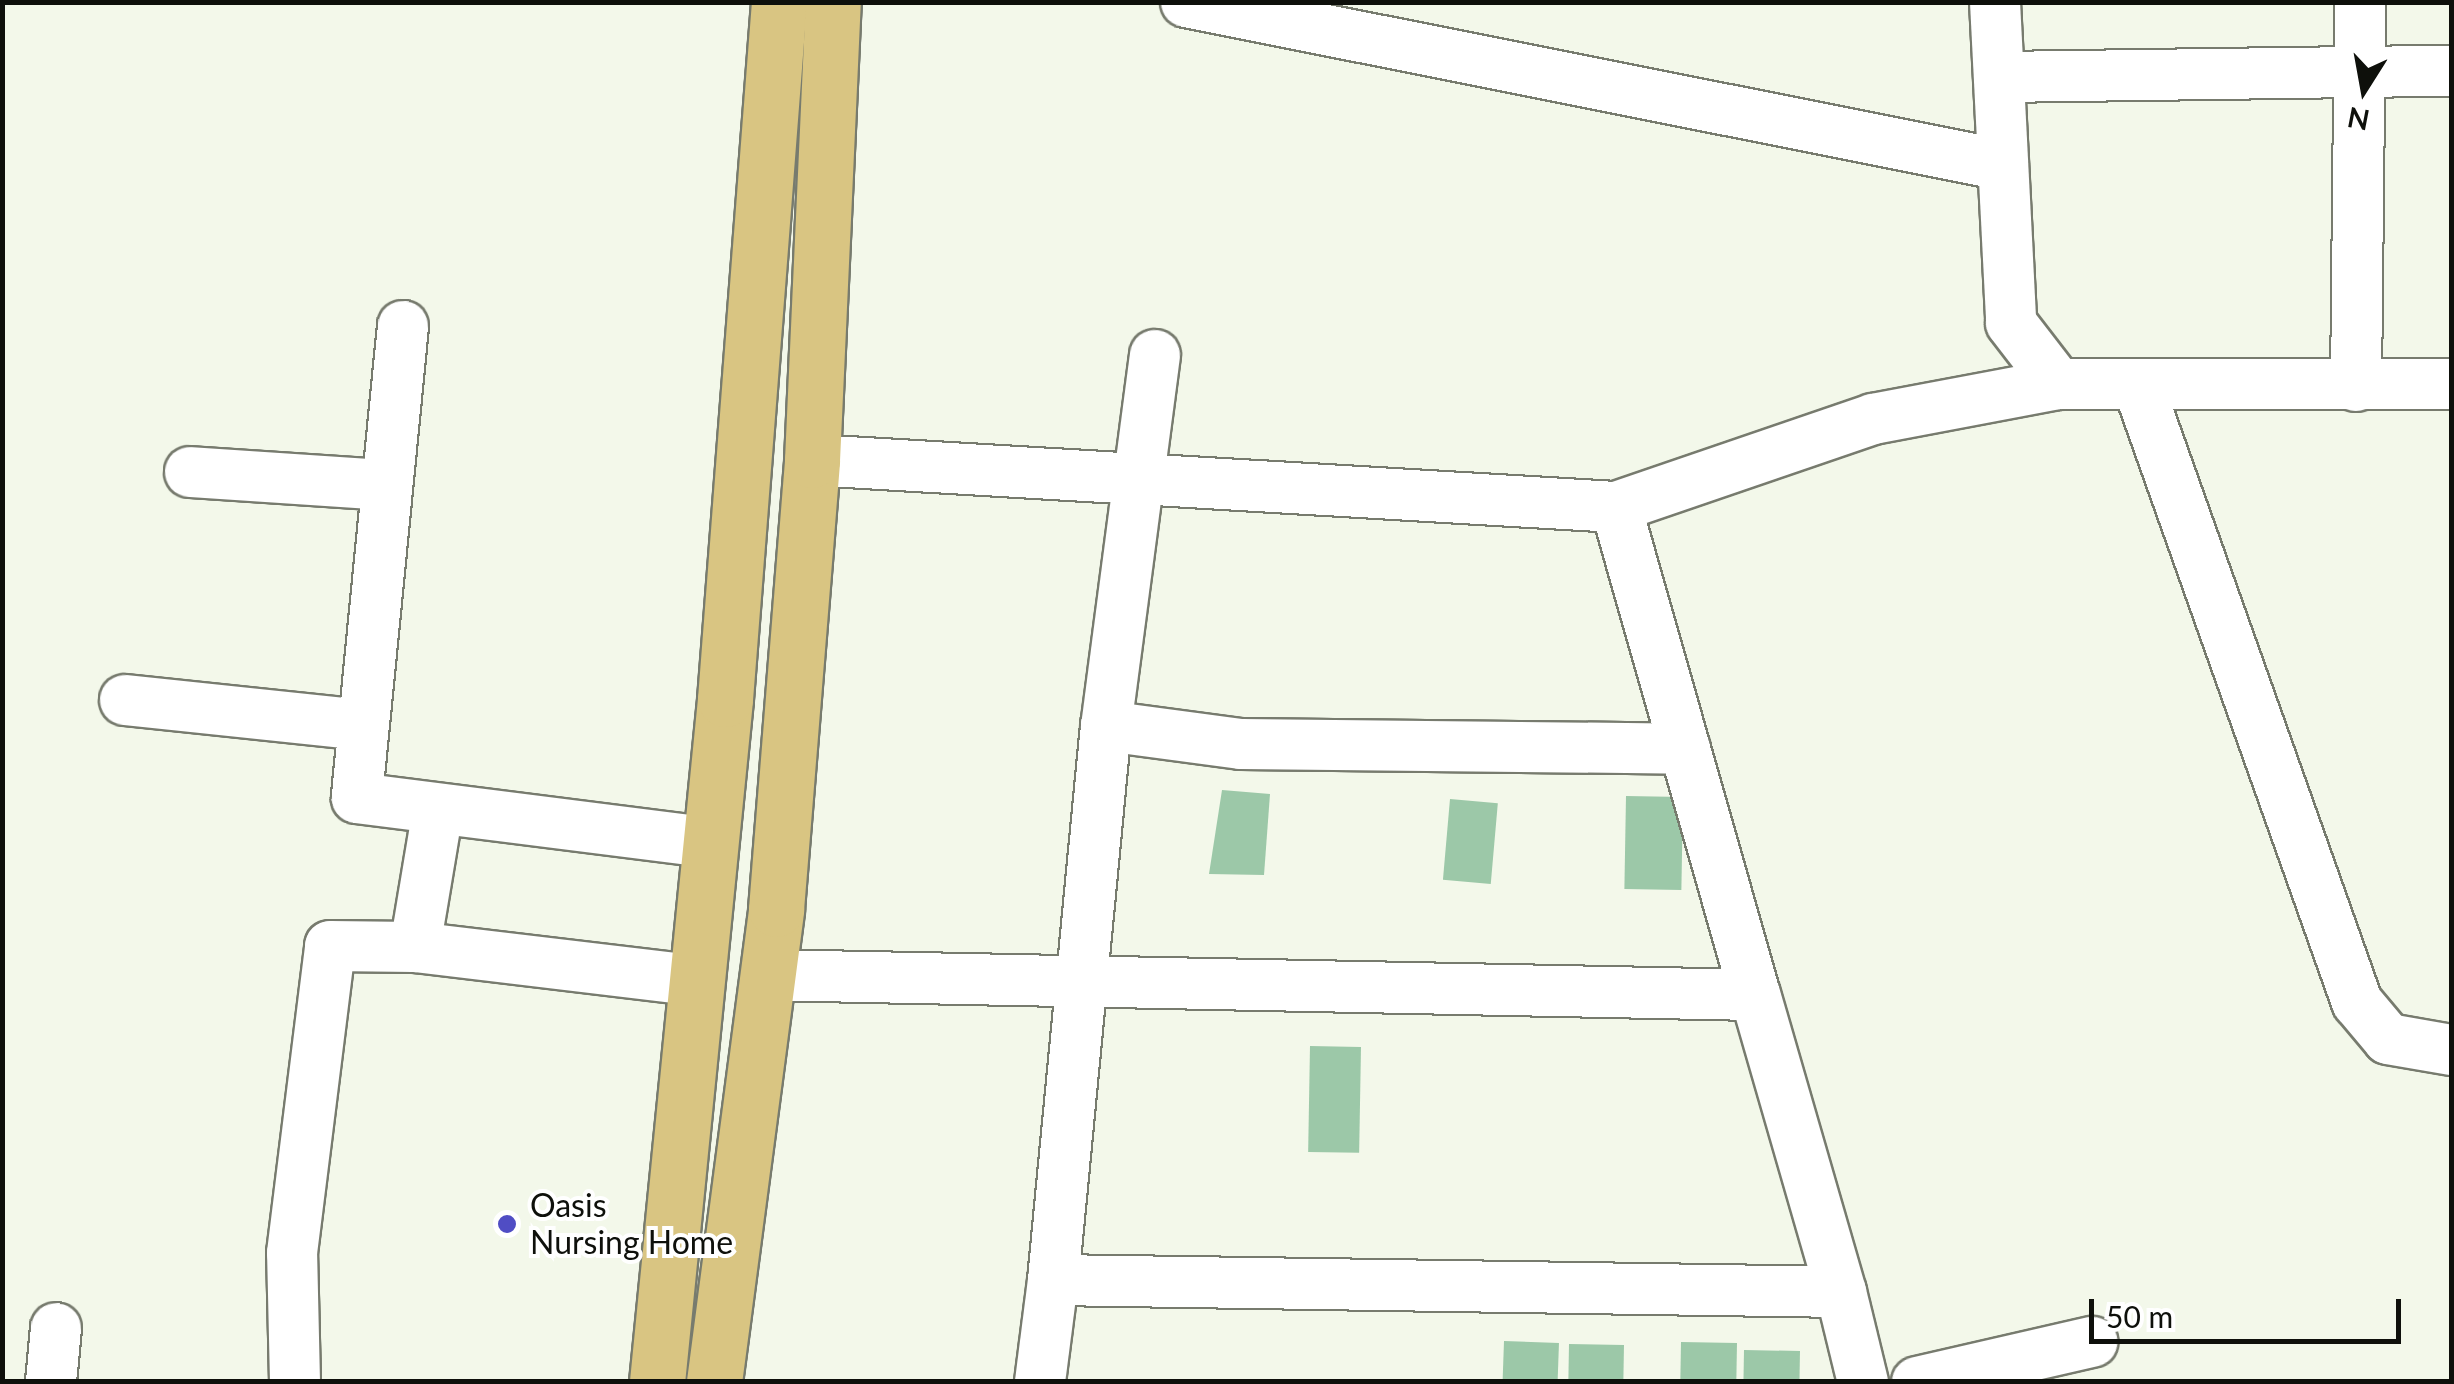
<!DOCTYPE html>
<html>
<head>
<meta charset="utf-8">
<style>
	body { margin:0 }
	#map { position:relative; width:2454px; height:1384px; overflow:hidden; background:#f3f8ea; font-family:Lato,sans-serif }
	div>[style] { position:absolute }
	.building>* { inset:0; background:#9cc8a8; transform-origin:0 0 }
	.roads { filter:drop-shadow(2px 0 #777b6e) drop-shadow(-2px 0 #777b6e) drop-shadow(0 2px #777b6e) drop-shadow(0 -2px #777b6e) }
	.minor>* { height:50px; margin:-25px; padding:0 25px; transform-origin:25px; border-radius:25px; background:#fff }
	.primary>* { height:55px; margin:-27.5px; padding:0 27.5px; transform-origin:27.5px; border-radius:27.5px; background:#d9c582 }
	.dots>* { width:28px; height:28px; translate:-50% -50%; box-sizing:border-box; border:5px solid #fff; border-radius:50% }
	span { translate:-50% -50%; white-space:nowrap; text-align:center; line-height:1.15; -webkit-text-stroke:8px #fff; paint-order:stroke }
	.poi-label { font-size:32px; color:#0e100b }
	.left { translate:0 -50%; text-align:left }
	.frame { position:absolute; inset:0; border:5px solid #0e100b; pointer-events:none }
	.north { position:absolute; left:2314px; top:40px; width:100px; height:100px; -webkit-text-stroke:8px #fff; paint-order:stroke; rotate:191deg; font-size:28px; font-weight:700; line-height:40px; text-align:center; color:#0e100b }
	.north::after { content:''; display:block; margin:auto; width:35px; height:45px; background:#0e100b; clip-path:polygon(50% 0,100% 100%,50% 72%,0 100%) }
	.scale { position:absolute; left:2089px; top:1299px; width:312px; height:45px; box-sizing:border-box; border:5px solid #0e100b; border-top:0; padding-left:12px; font-size:30px; line-height:35px; white-space:nowrap; color:#0e100b; -webkit-text-stroke:8px #fff; paint-order:stroke }
</style>
</head>
<body>
<div id="map">
	<div class="building">
		<i style="clip-path:polygon(1222px 790px,1270px 794px,1264px 875px,1209px 874px)"></i>
		<i style="left:1626px;top:796px;width:57px;height:93px;rotate:1deg"></i>
		<i style="left:1450px;top:799px;width:48px;height:81px;rotate:5deg"></i>
		<i style="left:1310px;top:1046px;width:51px;height:106px;rotate:1deg"></i>
		<i style="left:1504px;top:1341px;width:55px;height:41px;rotate:2deg"></i>
		<i style="left:1681px;top:1342px;width:56px;height:40px;rotate:1deg"></i>
		<i style="left:1569px;top:1344px;width:55px;height:38px;rotate:1deg"></i>
		<i style="left:1744px;top:1350px;width:56px;height:32px;rotate:1deg"></i>
	</div>
	<div class="roads">
		<div class="minor">
			<i style="left:1186px;top:2px;width:833px;rotate:11.28deg"></i>
			<i style="left:1995px;top:2px;width:321px;rotate:87.1deg"></i>
			<i style="left:2011px;top:323px;width:77px;rotate:52.4deg"></i>
			<i style="left:2058px;top:384px;width:394px"></i>
			<i style="left:1999px;top:77px;width:453px;rotate:-0.8deg"></i>
			<i style="left:403px;top:326px;width:474px;rotate:95.6deg"></i>
			<i style="left:357px;top:798px;width:358px;rotate:7.2deg"></i>
			<i style="left:1155px;top:355px;width:374px;rotate:97.5deg"></i>
			<i style="left:1106px;top:726px;width:557px;rotate:95.46deg"></i>
			<i style="left:1053px;top:1280px;width:788px;rotate:0.87deg"></i>
			<i style="left:1841px;top:1292px;width:309px;rotate:-106.1deg"></i>
			<i style="left:2356px;top:386px;width:384px;rotate:-89.4deg"></i>
			<i style="left:2139px;top:388px;width:652px;rotate:70.45deg"></i>
			<i style="left:2357px;top:1002px;width:48px;rotate:50deg"></i>
			<i style="left:2388px;top:1039px;width:65px;rotate:9.8deg"></i>
			<i style="left:190px;top:472px;width:195px;rotate:3.8deg"></i>
			<i style="left:1616px;top:507px;width:272px;rotate:-18.9deg"></i>
			<i style="left:1873px;top:419px;width:188px;rotate:-10.7deg"></i>
			<i style="left:125px;top:700px;width:237px;rotate:6deg"></i>
			<i style="left:1106px;top:726px;width:136px;rotate:7.6deg"></i>
			<i style="left:1241px;top:744px;width:444px;rotate:0.6deg"></i>
			<i style="left:415px;top:947px;width:139px;rotate:-80.5deg"></i>
			<i style="left:767px;top:975px;width:988px;rotate:1.16deg"></i>
			<i style="left:1755px;top:995px;width:507px;rotate:-105.9deg"></i>
			<i style="left:1616px;top:507px;width:805px;rotate:-176.65deg"></i>
			<i style="left:1841px;top:1292px;width:93px;rotate:76.3deg"></i>
			<i style="left:51px;top:1382px;width:54px;rotate:-84.7deg"></i>
			<i style="left:295px;top:1382px;width:129px;rotate:-91.3deg"></i>
			<i style="left:292px;top:1253px;width:309px;rotate:-82.9deg"></i>
			<i style="left:330px;top:946px;width:85px;rotate:0.7deg"></i>
			<i style="left:415px;top:947px;width:286px;rotate:6.8deg"></i>
			<i style="left:1040px;top:1382px;width:103px;rotate:-82.7deg"></i>
			<i style="left:1917px;top:1382px;width:180px;rotate:-12.9deg"></i>
		</div>
		<div class="primary">
			<i style="left:657px;top:1382px;width:686px;rotate:-84.31deg"></i>
			<i style="left:725px;top:699px;width:699px;rotate:-85.57deg"></i>
			<i style="left:714px;top:1382px;width:477px;rotate:-82.5deg"></i>
			<i style="left:776px;top:909px;width:450px;rotate:-85.4deg"></i>
			<i style="left:812px;top:460px;width:458px;rotate:-87.4deg"></i>
		</div>
	</div>
	<div class="dots">
		<i style="left:507px;top:1224px;background:#504dc4"></i>
	</div>
	<div class="poi-label">
		<span class="left" style="left:530px;top:1224px">Oasis<br>Nursing Home</span>
	</div>
	<div class="frame"></div>
	<div class="north">N</div>
	<div class="scale">50 m</div>
</div>
</body>
</html>
